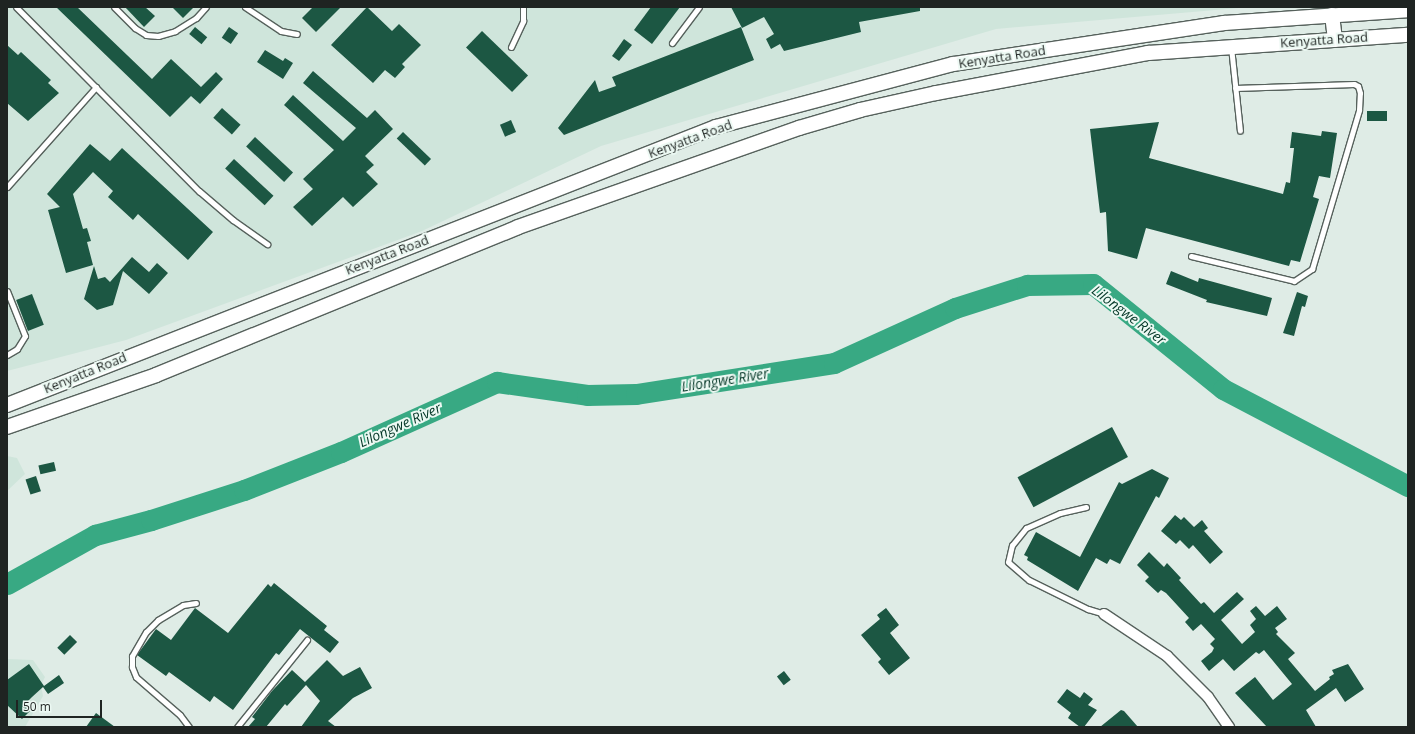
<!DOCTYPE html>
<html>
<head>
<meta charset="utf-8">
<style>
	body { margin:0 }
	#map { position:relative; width:1415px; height:734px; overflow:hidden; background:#dfece6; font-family:"Open Sans",sans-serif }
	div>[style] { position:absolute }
	.built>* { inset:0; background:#cfe5db }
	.river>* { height:21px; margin:-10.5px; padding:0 10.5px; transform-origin:10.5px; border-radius:10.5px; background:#38a983 }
	.building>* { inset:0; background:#1c5743; transform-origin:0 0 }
	.roads { filter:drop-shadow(1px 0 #56615c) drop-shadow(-1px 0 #56615c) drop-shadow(0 1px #56615c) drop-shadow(0 -1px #56615c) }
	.service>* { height:5px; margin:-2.5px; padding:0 2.5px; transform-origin:2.5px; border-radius:2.5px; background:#fff }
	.minor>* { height:10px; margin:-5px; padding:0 5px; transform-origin:5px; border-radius:5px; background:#fff }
	.secondary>* { height:14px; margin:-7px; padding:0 7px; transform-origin:7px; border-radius:7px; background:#fff }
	span { translate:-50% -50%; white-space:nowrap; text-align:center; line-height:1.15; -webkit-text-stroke:4px #ecf9f3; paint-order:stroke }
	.street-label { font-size:13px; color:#1f2422 }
	.water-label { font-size:14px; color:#043727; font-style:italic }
	.frame { position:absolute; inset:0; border:8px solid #1f2422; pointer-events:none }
	.scale { position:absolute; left:16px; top:700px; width:86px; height:18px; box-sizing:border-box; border:2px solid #1f2422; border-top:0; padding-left:5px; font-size:12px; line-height:14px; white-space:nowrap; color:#1f2422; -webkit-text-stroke:3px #ecf9f3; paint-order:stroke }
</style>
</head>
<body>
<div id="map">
	<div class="built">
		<i style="clip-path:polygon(7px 7px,1250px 7px,996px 29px,601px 146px,422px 231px,126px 340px,7px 371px)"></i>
		<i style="clip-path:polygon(7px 456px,17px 458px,25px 474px,7px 491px)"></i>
		<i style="clip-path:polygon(7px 659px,33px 660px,45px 677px,41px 685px,43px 696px,25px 727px,7px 727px)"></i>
	</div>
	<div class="river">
		<i style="left:7px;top:584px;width:101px;rotate:-29.1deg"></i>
		<i style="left:95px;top:535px;width:58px;rotate:-15deg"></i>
		<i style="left:151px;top:520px;width:98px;rotate:-17.9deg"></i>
		<i style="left:244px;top:490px;width:104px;rotate:-21.4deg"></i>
		<i style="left:341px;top:452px;width:171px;rotate:-24.2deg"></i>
		<i style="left:497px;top:382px;width:91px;rotate:8.2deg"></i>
		<i style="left:587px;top:395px;width:49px;rotate:-1.2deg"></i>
		<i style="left:636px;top:394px;width:200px;rotate:-8.9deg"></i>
		<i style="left:834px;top:363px;width:133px;rotate:-24.4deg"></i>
		<i style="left:955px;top:308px;width:76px;rotate:-17.7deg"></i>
		<i style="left:1027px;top:285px;width:66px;rotate:-0.9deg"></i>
		<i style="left:1093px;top:284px;width:167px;rotate:38.9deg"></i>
		<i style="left:1223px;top:389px;width:209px;rotate:27.7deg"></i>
	</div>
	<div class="building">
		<i style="clip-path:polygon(56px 7px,77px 7px,152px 79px,171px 59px,201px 87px,216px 72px,223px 79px,200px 104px,191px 96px,170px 117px)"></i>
		<i style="clip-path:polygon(125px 7px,145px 7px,155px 16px,144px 27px)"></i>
		<i style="clip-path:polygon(172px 7px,194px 7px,183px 18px)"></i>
		<i style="clip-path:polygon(313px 7px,341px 7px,316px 32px,302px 18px)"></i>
		<i style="clip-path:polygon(367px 7px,392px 31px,399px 24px,421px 45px,402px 64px,405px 67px,395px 78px,385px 70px,373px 83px,331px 45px)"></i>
		<i style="clip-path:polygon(651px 7px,680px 7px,652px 44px,634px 30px)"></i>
		<i style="clip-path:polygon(731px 7px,920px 7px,920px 11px,859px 22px,861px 32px,784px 51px,780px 44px,771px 49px,766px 39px,774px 34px,764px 17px,742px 28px)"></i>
		<i style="left:195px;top:27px;width:16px;height:9px;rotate:40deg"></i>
		<i style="left:229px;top:27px;width:11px;height:13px;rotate:34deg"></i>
		<i style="clip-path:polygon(741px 27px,754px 60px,564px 135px,558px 128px,595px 80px,599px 92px,616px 86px,612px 77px)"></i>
		<i style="left:482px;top:31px;width:64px;height:23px;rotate:44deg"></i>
		<i style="clip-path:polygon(624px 39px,632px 45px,619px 61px,612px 56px)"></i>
		<i style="clip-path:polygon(7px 45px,18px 55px,21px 52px,51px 80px,48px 83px,59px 93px,28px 121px,7px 103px)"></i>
		<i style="clip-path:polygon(265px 50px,283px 61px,285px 58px,293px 63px,283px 79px,257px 62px)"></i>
		<i style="clip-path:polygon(313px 71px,367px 118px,375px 110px,393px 129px,365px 156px,374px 165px,366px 172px,378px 184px,353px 207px,343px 197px,312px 226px,293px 207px,313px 189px,303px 179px,334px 150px,284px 105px,293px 95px,343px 141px,356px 128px,303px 83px)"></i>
		<i style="left:222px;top:108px;width:25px;height:13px;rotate:42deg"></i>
		<i style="left:1367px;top:111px;width:20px;height:10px"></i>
		<i style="left:511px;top:120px;width:13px;height:12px;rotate:67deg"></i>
		<i style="clip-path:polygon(1159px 122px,1149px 158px,1283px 194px,1286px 182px,1290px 183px,1294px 148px,1290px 148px,1292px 132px,1321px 136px,1322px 131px,1337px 133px,1330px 178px,1319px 176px,1313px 197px,1319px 199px,1300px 262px,1291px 260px,1289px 266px,1146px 228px,1137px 259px,1108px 251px,1106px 212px,1100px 213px,1090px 129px)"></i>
		<i style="left:403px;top:132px;width:39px;height:9px;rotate:44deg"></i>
		<i style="left:255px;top:137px;width:52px;height:13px;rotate:43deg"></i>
		<i style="clip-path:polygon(90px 144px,110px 161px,122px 148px,213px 232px,188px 260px,138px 214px,133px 220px,108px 197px,113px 191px,93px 172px,73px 194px,83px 229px,87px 228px,91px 241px,87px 242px,93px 265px,66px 273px,48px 210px,60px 207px,47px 194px)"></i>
		<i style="left:234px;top:159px;width:54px;height:13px;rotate:43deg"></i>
		<i style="clip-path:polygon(132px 257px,149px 272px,157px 263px,168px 273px,149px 294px,123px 271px,113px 305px,97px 310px,84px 299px,94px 266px,98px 279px,105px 277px,110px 282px)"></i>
		<i style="clip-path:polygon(1171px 271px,1198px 282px,1199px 278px,1272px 298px,1267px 316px,1206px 302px,1207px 300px,1166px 284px)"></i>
		<i style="clip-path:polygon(1297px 292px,1308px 296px,1305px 307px,1302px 306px,1294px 336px,1283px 333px)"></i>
		<i style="left:32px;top:294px;width:33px;height:17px;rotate:69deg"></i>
		<i style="left:1112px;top:427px;width:34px;height:107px;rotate:62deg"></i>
		<i style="left:54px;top:462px;width:9px;height:16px;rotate:77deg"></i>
		<i style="clip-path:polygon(1152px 469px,1169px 478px,1159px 498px,1156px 496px,1120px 564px,1110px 559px,1107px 564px,1096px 558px,1078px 591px,1027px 560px,1028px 557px,1024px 555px,1036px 532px,1080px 557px,1119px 482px,1122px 484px)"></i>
		<i style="left:36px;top:476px;width:16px;height:11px;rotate:72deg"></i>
		<i style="clip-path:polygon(1175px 515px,1181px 520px,1184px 517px,1194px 527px,1202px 520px,1208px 528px,1204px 531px,1223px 552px,1210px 564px,1193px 545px,1189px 549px,1180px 540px,1176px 544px,1161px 531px)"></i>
		<i style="clip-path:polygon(1149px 552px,1164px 567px,1167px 563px,1181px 578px,1179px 580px,1201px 604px,1204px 602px,1214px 613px,1237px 592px,1244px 599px,1221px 620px,1242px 644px,1255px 632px,1250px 625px,1256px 619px,1250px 611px,1256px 606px,1265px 616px,1277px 606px,1287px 619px,1275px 628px,1278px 632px,1276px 634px,1295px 653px,1288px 659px,1315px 691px,1330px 679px,1329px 677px,1334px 674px,1332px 670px,1348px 664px,1364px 689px,1345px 702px,1336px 688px,1306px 710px,1316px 727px,1267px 727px,1235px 693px,1255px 677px,1273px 700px,1292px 684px,1264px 650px,1259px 654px,1256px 652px,1234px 671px,1223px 659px,1209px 671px,1201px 661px,1212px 652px,1214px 648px,1210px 644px,1215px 639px,1201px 624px,1193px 631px,1185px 622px,1189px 618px,1166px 593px,1161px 590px,1158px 593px,1145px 581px,1149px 577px,1137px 565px)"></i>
		<i style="clip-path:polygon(274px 583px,327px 626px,324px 630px,339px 642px,330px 653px,300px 629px,279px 655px,276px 653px,233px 710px,214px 696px,210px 702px,169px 672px,166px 676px,137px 655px,156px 629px,171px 640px,195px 608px,228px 633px,268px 584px,271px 587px)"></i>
		<i style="clip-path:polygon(886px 608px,899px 625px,890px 633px,910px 658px,889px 675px,878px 662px,881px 659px,861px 635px,880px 619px,877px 615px)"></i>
		<i style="left:70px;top:635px;width:10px;height:18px;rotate:45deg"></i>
		<i style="clip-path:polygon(327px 660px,343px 676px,360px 667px,372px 688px,353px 698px,328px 721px,336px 727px,301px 727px,320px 701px,306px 685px,287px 706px,285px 704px,266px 727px,248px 727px,255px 719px,252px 717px,272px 691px,292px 670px,305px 682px)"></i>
		<i style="clip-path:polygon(29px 664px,44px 686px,59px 675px,64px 683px,48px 694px,43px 687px,32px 697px,24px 705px,30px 711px,22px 719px,7px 705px,7px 680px)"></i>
		<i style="left:784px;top:671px;width:11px;height:9px;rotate:52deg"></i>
		<i style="clip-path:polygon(1067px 689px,1080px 698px,1084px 692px,1093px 699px,1088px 705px,1097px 710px,1084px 727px,1080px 727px,1068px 718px,1071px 713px,1057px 702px)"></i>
		<i style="clip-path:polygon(1121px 710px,1124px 711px,1138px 727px,1100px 727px)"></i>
		<i style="clip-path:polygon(96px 713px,115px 727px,86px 727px)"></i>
	</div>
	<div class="roads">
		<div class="service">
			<i style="left:16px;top:7px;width:260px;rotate:45.2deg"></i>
			<i style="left:199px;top:191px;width:45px;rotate:40.5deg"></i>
			<i style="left:233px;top:220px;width:42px;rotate:35.2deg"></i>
			<i style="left:114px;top:7px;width:30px;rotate:45deg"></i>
			<i style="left:135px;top:28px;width:13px;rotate:32deg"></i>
			<i style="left:146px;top:35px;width:12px;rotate:5deg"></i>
			<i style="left:158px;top:36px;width:18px;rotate:-16deg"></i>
			<i style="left:175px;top:31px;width:25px;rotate:-32deg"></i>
			<i style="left:196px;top:18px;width:15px;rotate:-48deg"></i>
			<i style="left:245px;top:7px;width:43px;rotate:33.7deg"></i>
			<i style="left:281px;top:31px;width:16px;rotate:11deg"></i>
			<i style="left:672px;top:43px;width:45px;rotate:-53.1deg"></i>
			<i style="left:511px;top:47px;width:29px;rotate:-65deg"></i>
			<i style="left:523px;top:21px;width:14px;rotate:-90deg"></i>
			<i style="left:1231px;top:47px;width:84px;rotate:83.9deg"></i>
			<i style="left:7px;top:187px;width:134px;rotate:-48.3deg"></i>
			<i style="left:1191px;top:256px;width:106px;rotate:13.6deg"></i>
			<i style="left:1294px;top:281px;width:22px;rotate:-34deg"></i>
			<i style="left:1312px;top:269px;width:166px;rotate:-73.5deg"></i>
			<i style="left:1359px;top:110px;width:17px;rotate:-87deg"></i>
			<i style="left:1360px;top:93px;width:7px;rotate:-106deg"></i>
			<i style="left:1358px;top:86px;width:4px;rotate:-153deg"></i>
			<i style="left:1354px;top:84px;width:119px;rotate:178.1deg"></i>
			<i style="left:7px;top:291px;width:48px;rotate:68.2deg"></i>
			<i style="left:25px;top:336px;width:15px;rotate:122deg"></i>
			<i style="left:17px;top:349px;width:12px;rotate:149deg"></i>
			<i style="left:1086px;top:507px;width:27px;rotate:167deg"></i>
			<i style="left:1060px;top:513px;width:37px;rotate:156deg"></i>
			<i style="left:1026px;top:528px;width:22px;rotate:129deg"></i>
			<i style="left:1012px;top:545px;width:17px;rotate:103deg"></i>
			<i style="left:1008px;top:562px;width:28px;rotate:41deg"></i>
			<i style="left:1029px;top:580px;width:66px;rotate:26.2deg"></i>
			<i style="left:1088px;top:609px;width:17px;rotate:17deg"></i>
			<i style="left:189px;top:727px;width:15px;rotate:-127deg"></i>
			<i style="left:180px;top:715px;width:58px;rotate:-139.2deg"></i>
			<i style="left:136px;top:677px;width:11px;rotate:-112deg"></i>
			<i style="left:132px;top:667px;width:11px;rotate:-90deg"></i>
			<i style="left:132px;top:656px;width:28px;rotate:-60deg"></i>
			<i style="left:146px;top:632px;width:17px;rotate:-45deg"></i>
			<i style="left:158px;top:620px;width:29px;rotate:-31deg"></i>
			<i style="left:183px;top:605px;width:13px;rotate:-9deg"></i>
			<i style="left:237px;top:727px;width:112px;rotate:-51.2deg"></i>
		</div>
		<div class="minor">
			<i style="left:1104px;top:614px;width:76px;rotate:33.7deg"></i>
			<i style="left:1167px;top:656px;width:58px;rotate:45deg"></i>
			<i style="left:1208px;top:697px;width:37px;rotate:55deg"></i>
		</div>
		<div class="secondary">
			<i style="left:1332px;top:15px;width:25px;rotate:83deg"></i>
			<i style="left:7px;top:405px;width:762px;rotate:-21.41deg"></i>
			<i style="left:716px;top:127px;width:245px;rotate:-14.9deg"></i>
			<i style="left:953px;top:64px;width:274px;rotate:-8.6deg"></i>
			<i style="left:1224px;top:23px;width:184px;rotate:-4deg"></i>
			<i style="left:7px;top:427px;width:158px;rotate:-19.2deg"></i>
			<i style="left:156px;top:375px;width:391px;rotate:-22.2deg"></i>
			<i style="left:518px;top:227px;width:298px;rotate:-19.4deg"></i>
			<i style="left:799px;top:128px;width:64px;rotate:-16.4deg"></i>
			<i style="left:860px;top:110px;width:78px;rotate:-12.6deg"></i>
			<i style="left:936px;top:93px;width:216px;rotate:-10.7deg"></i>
			<i style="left:1148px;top:53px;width:261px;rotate:-4deg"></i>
		</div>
	</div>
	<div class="street-label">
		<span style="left:1324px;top:40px;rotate:-4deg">Kenyatta Road</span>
		<span style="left:1002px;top:57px;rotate:-9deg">Kenyatta Road</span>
		<span style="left:690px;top:139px;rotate:-20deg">Kenyatta Road</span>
		<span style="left:387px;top:255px;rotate:-21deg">Kenyatta Road</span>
		<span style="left:85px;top:373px;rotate:-22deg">Kenyatta Road</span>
	</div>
	<div class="water-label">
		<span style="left:1129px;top:315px;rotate:37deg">Lilongwe River</span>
		<span style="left:725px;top:380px;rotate:-9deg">Lilongwe River</span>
		<span style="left:400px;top:425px;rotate:-24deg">Lilongwe River</span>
	</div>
	<div class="frame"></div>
	<div class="scale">50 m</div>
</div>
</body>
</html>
